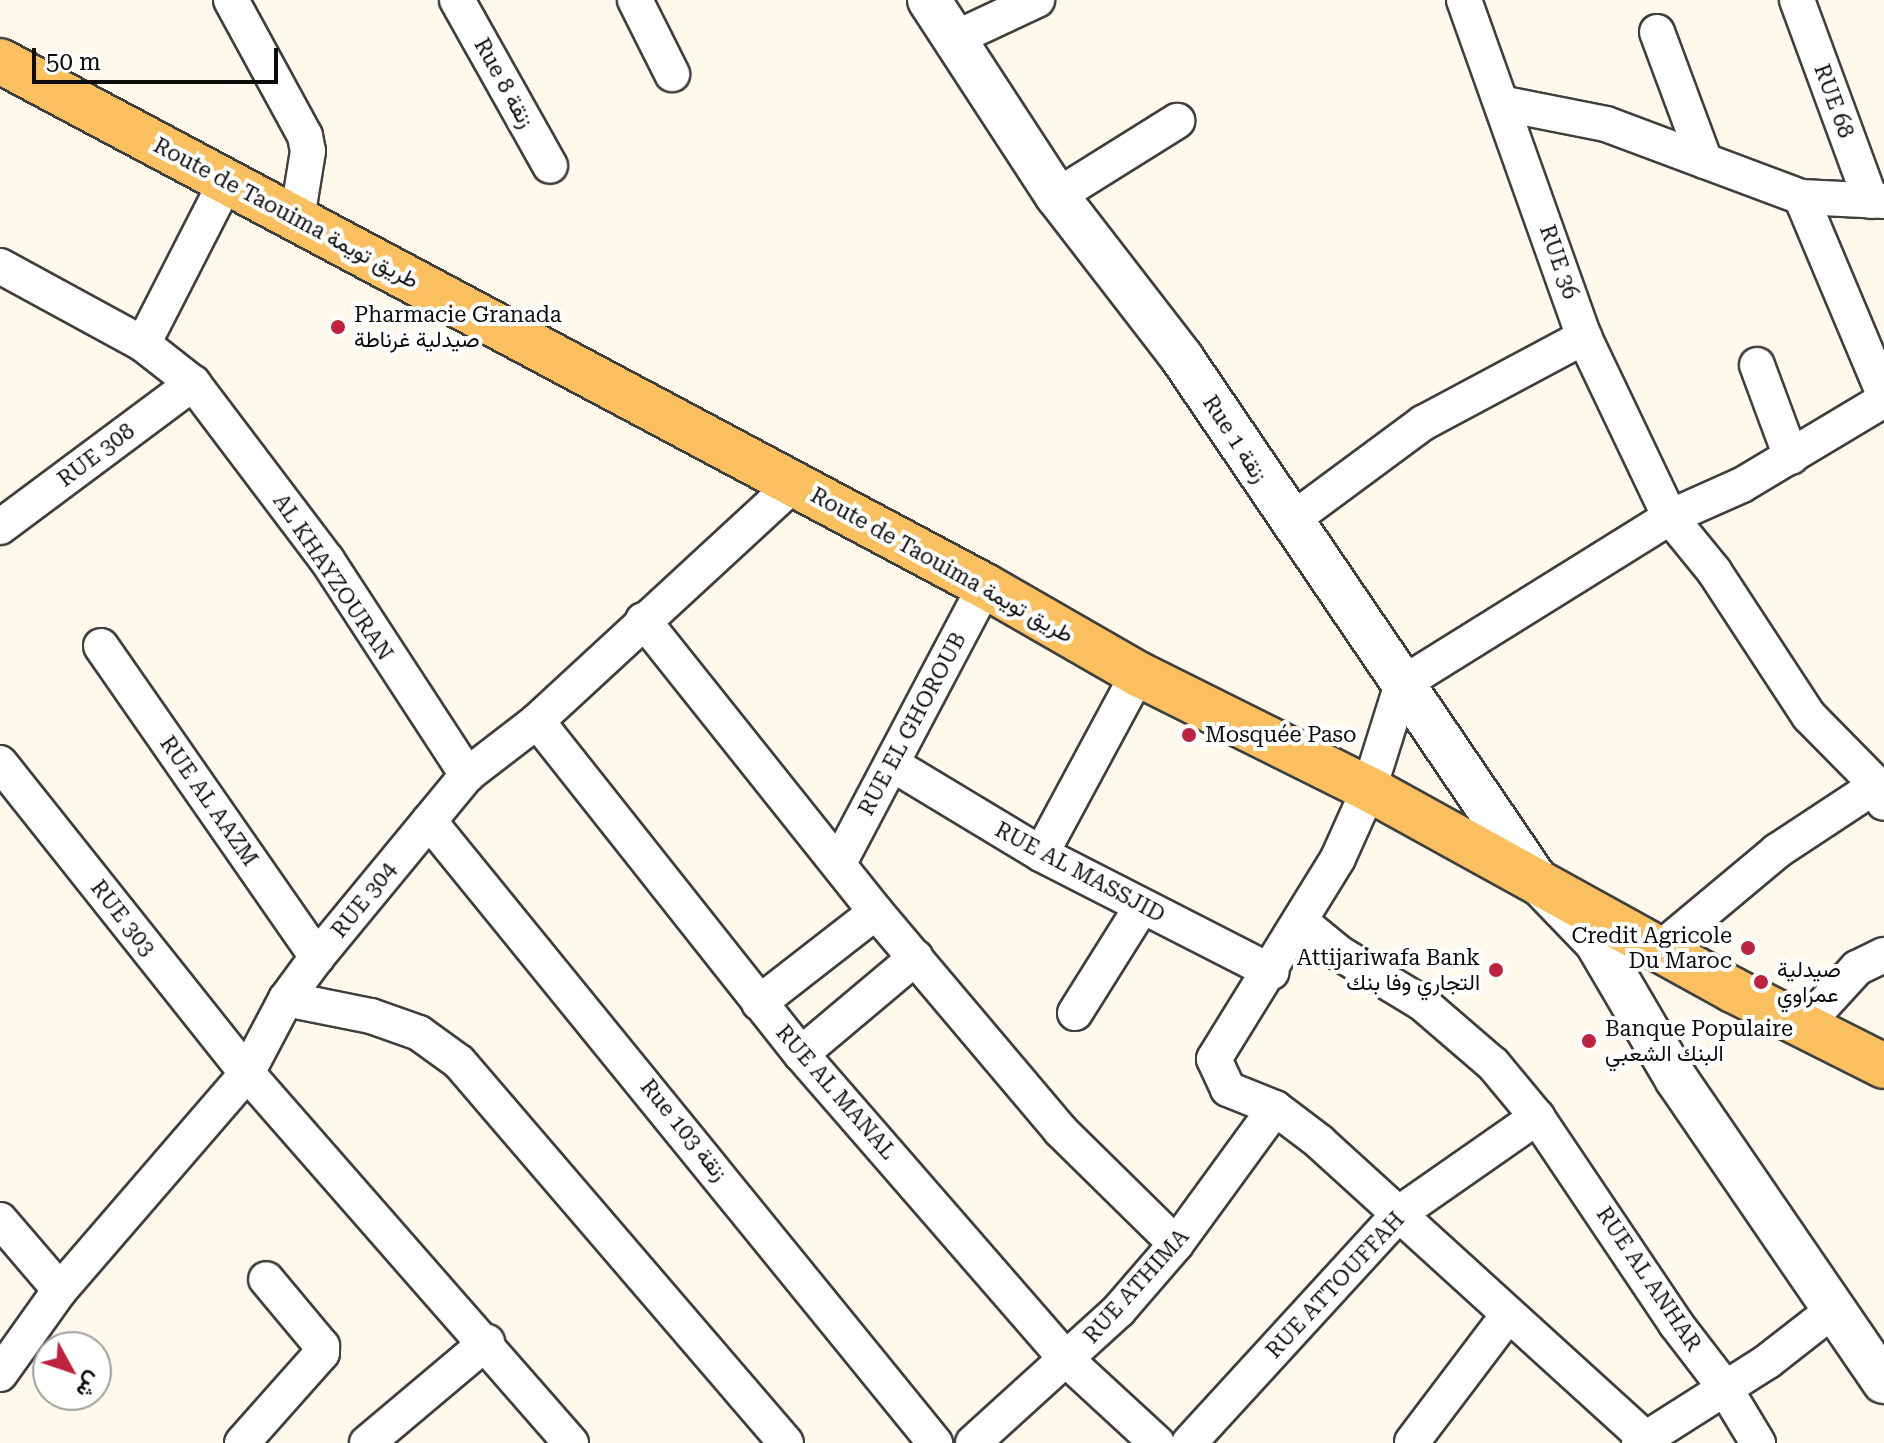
<!DOCTYPE html>
<html>
<head>
<meta charset="utf-8">
<style>
	body { margin:0 }
	#map { position:relative; width:1884px; height:1443px; overflow:hidden; background:#fff9ec; font-family:"Roboto Serif",Vazirmatn,serif }
	div>[style] { position:absolute }
	.roads { filter:drop-shadow(2px 0 #3f3f3f) drop-shadow(-2px 0 #3f3f3f) drop-shadow(0 2px #3f3f3f) drop-shadow(0 -2px #3f3f3f) }
	.minor>* { height:34px; margin:-17px; padding:0 17px; transform-origin:17px; border-radius:17px; background:#fff }
	.tertiary>* { height:42px; margin:-21px; padding:0 21px; transform-origin:21px; border-radius:21px; background:#fff }
	.primary>* { height:44px; margin:-22px; padding:0 22px; transform-origin:22px; border-radius:22px; background:#fac060 }
	.dots>* { width:22px; height:22px; translate:-50% -50%; box-sizing:border-box; border:4px solid #fff; border-radius:50% }
	span { translate:-50% -50%; white-space:nowrap; text-align:center; line-height:1.15; -webkit-text-stroke:8px #fff; paint-order:stroke }
	.street-label { font-size:22px; color:#0c0c0c }
	.poi-label { font-size:22px; color:#0c0c0c }
	.left { translate:0 -50%; text-align:left }
	.right { translate:-100% -50%; text-align:right }
	.north { position:absolute; left:32px; top:1331px; width:80px; height:80px; box-sizing:border-box; background:#fff; border:2px solid #9e9e9e; border-radius:50%; rotate:130deg; font-size:22px; font-weight:700; line-height:32px; text-align:center; color:#0c0c0c }
	.north::after { content:''; display:block; margin:auto; width:28px; height:36px; background:#bd233f; clip-path:polygon(50% 0,100% 100%,50% 72%,0 100%) }
	.scale { position:absolute; left:32px; top:48px; width:246px; height:36px; box-sizing:border-box; border:4px solid #0c0c0c; border-top:0; padding-left:10px; font-size:24px; line-height:28px; white-space:nowrap; color:#0c0c0c; -webkit-text-stroke:6px #fff; paint-order:stroke }
</style>
</head>
<body>
<div id="map">
	<div class="roads">
		<div class="minor">
			<i style="left:231px;top:0;width:155px;rotate:61.4deg"></i>
			<i style="left:305px;top:136px;width:15px;rotate:79deg"></i>
			<i style="left:308px;top:151px;width:69px;rotate:99.2deg"></i>
			<i style="left:457px;top:0;width:190px;rotate:60.7deg"></i>
			<i style="left:635px;top:0;width:83px;rotate:63.4deg"></i>
			<i style="left:1464px;top:0;width:358px;rotate:70.4deg"></i>
			<i style="left:1584px;top:337px;width:199px;rotate:64.5deg"></i>
			<i style="left:1670px;top:517px;width:70px;rotate:50.8deg"></i>
			<i style="left:1714px;top:571px;width:173px;rotate:56.8deg"></i>
			<i style="left:1809px;top:716px;width:97px;rotate:45.4deg"></i>
			<i style="left:1877px;top:785px;width:19px;rotate:69deg"></i>
			<i style="left:1797px;top:0;width:214px;rotate:69.8deg"></i>
			<i style="left:1657px;top:32px;width:138px;rotate:69.6deg"></i>
			<i style="left:954px;top:39px;width:92px;rotate:-25.2deg"></i>
			<i style="left:1505px;top:104px;width:103px;rotate:11.2deg"></i>
			<i style="left:1606px;top:124px;width:208px;rotate:20.5deg"></i>
			<i style="left:1801px;top:197px;width:83px;rotate:2.8deg"></i>
			<i style="left:1057px;top:196px;width:142px;rotate:-32deg"></i>
			<i style="left:1801px;top:197px;width:214px;rotate:67.2deg"></i>
			<i style="left:0;top:266px;width:163px;rotate:28.6deg"></i>
			<i style="left:143px;top:344px;width:63px;rotate:38deg"></i>
			<i style="left:193px;top:383px;width:222px;rotate:52.9deg"></i>
			<i style="left:327px;top:560px;width:257px;rotate:56.9deg"></i>
			<i style="left:143px;top:344px;width:182px;rotate:-62.9deg"></i>
			<i style="left:1757px;top:365px;width:98px;rotate:69.7deg"></i>
			<i style="left:1289px;top:522px;width:167px;rotate:-36.5deg"></i>
			<i style="left:1423px;top:423px;width:183px;rotate:-28.1deg"></i>
			<i style="left:0;top:527px;width:241px;rotate:-36.7deg"></i>
			<i style="left:643px;top:620px;width:374px;rotate:51.4deg"></i>
			<i style="left:876px;top:912px;width:287px;rotate:49.8deg"></i>
			<i style="left:1061px;top:1131px;width:161px;rotate:44.5deg"></i>
			<i style="left:101px;top:646px;width:379px;rotate:55.2deg"></i>
			<i style="left:537px;top:721px;width:425px;rotate:51.6deg"></i>
			<i style="left:801px;top:1054px;width:407px;rotate:49deg"></i>
			<i style="left:1068px;top:1361px;width:121px;rotate:42.7deg"></i>
			<i style="left:0;top:763px;width:396px;rotate:51.5deg"></i>
			<i style="left:247px;top:1073px;width:492px;rotate:48.8deg"></i>
			<i style="left:892px;top:764px;width:174px;rotate:31.1deg"></i>
			<i style="left:1041px;top:854px;width:259px;rotate:27.1deg"></i>
			<i style="left:429px;top:821px;width:802px;rotate:50.87deg"></i>
			<i style="left:1041px;top:854px;width:204px;rotate:-61.7deg"></i>
			<i style="left:839px;top:863px;width:313px;rotate:-62.2deg"></i>
			<i style="left:1300px;top:921px;width:50px;rotate:39.4deg"></i>
			<i style="left:1339px;top:953px;width:97px;rotate:31.1deg"></i>
			<i style="left:1422px;top:1003px;width:94px;rotate:40.7deg"></i>
			<i style="left:1493px;top:1064px;width:69px;rotate:50.3deg"></i>
			<i style="left:1537px;top:1117px;width:249px;rotate:56.1deg"></i>
			<i style="left:1676px;top:1324px;width:77px;rotate:52.4deg"></i>
			<i style="left:1723px;top:1385px;width:68px;rotate:58.9deg"></i>
			<i style="left:1660px;top:949px;width:153px;rotate:-39.9deg"></i>
			<i style="left:1777px;top:851px;width:120px;rotate:-33.4deg"></i>
			<i style="left:286px;top:999px;width:87px;rotate:11.3deg"></i>
			<i style="left:371px;top:1016px;width:51px;rotate:19.5deg"></i>
			<i style="left:419px;top:1033px;width:49px;rotate:35.9deg"></i>
			<i style="left:459px;top:1062px;width:502px;rotate:49.36deg"></i>
			<i style="left:759px;top:1003px;width:148px;rotate:-37.9deg"></i>
			<i style="left:1075px;top:1013px;width:126px;rotate:-57.9deg"></i>
			<i style="left:1804px;top:1026px;width:79px;rotate:-47.6deg"></i>
			<i style="left:1857px;top:968px;width:30px;rotate:-26deg"></i>
			<i style="left:801px;top:1054px;width:150px;rotate:-40.1deg"></i>
			<i style="left:0;top:1220px;width:92px;rotate:49.4deg"></i>
			<i style="left:0;top:1374px;width:103px;rotate:-54.5deg"></i>
			<i style="left:60px;top:1290px;width:286px;rotate:-49.2deg"></i>
			<i style="left:247px;top:1073px;width:84px;rotate:-62.2deg"></i>
			<i style="left:286px;top:999px;width:52px;rotate:-53.6deg"></i>
			<i style="left:317px;top:957px;width:236px;rotate:-50.5deg"></i>
			<i style="left:467px;top:775px;width:88px;rotate:-37.6deg"></i>
			<i style="left:537px;top:721px;width:350px;rotate:-42.7deg"></i>
			<i style="left:1646px;top:1439px;width:441px;rotate:-137.7deg"></i>
			<i style="left:1320px;top:1142px;width:56px;rotate:-142.9deg"></i>
			<i style="left:1275px;top:1108px;width:51px;rotate:-158deg"></i>
			<i style="left:1228px;top:1089px;width:33px;rotate:-115deg"></i>
			<i style="left:1214px;top:1059px;width:236px;rotate:-58.3deg"></i>
			<i style="left:1338px;top:858px;width:76px;rotate:-65.8deg"></i>
			<i style="left:1369px;top:789px;width:110px;rotate:-72.6deg"></i>
			<i style="left:1402px;top:684px;width:316px;rotate:-31.9deg"></i>
			<i style="left:1670px;top:517px;width:79px;rotate:-24deg"></i>
			<i style="left:1742px;top:485px;width:165px;rotate:-30.9deg"></i>
			<i style="left:1412px;top:1442px;width:159px;rotate:-52.9deg"></i>
			<i style="left:242px;top:1443px;width:120px;rotate:-48.4deg"></i>
			<i style="left:322px;top:1353px;width:7px;rotate:-90deg"></i>
			<i style="left:322px;top:1346px;width:87px;rotate:-129.9deg"></i>
			<i style="left:367px;top:1443px;width:157px;rotate:-40.1deg"></i>
			<i style="left:973px;top:1443px;width:197px;rotate:-42.3deg"></i>
			<i style="left:1119px;top:1310px;width:87px;rotate:-49.2deg"></i>
			<i style="left:1176px;top:1244px;width:168px;rotate:-53.9deg"></i>
			<i style="left:1189px;top:1443px;width:314px;rotate:-47.5deg"></i>
			<i style="left:1401px;top:1212px;width:166px;rotate:-34.9deg"></i>
			<i style="left:1639px;top:1443px;width:153px;rotate:-32.4deg"></i>
			<i style="left:1768px;top:1361px;width:81px;rotate:-38deg"></i>
		</div>
		<div class="tertiary">
			<i style="left:929px;top:0;width:234px;rotate:56.9deg"></i>
			<i style="left:1057px;top:196px;width:205px;rotate:52.3deg"></i>
			<i style="left:1182px;top:358px;width:632px;rotate:55.83deg"></i>
			<i style="left:1537px;top:881px;width:85px;rotate:46deg"></i>
			<i style="left:1596px;top:942px;width:160px;rotate:59.6deg"></i>
			<i style="left:1677px;top:1080px;width:366px;rotate:55.6deg"></i>
		</div>
		<div class="primary">
			<i style="left:0;top:61px;width:1116px;rotate:28.06deg"></i>
			<i style="left:985px;top:586px;width:177px;rotate:29.9deg"></i>
			<i style="left:1138px;top:674px;width:258px;rotate:26.5deg"></i>
			<i style="left:1369px;top:789px;width:416px;rotate:28.9deg"></i>
			<i style="left:1733px;top:990px;width:169px;rotate:26.7deg"></i>
		</div>
	</div>
	<div class="dots">
		<i style="left:338px;top:327px;background:#bd233f"></i>
		<i style="left:1189px;top:735px;background:#bd233f"></i>
		<i style="left:1748px;top:948px;background:#bd233f"></i>
		<i style="left:1496px;top:970px;background:#bd233f"></i>
		<i style="left:1761px;top:982px;background:#bd233f"></i>
		<i style="left:1589px;top:1041px;background:#bd233f"></i>
	</div>
	<div class="street-label">
		<span style="left:504px;top:83px;rotate:61deg">Rue 8 زنقة</span>
		<span style="left:1834px;top:101px;rotate:70deg">RUE 68</span>
		<span style="left:286px;top:213px;rotate:28deg">Route de Taouima طريق تويمة</span>
		<span style="left:1559px;top:262px;rotate:71deg">RUE 36</span>
		<span style="left:1235px;top:439px;rotate:57deg">Rue 1 زنقة</span>
		<span style="left:96px;top:455px;rotate:-37deg">RUE 308</span>
		<span style="left:942px;top:565px;rotate:29deg">Route de Taouima طريق تويمة</span>
		<span style="left:333px;top:577px;rotate:56deg">AL KHAYZOURAN</span>
		<span style="left:912px;top:724px;rotate:-62deg">RUE EL GHOROUB</span>
		<span style="left:209px;top:801px;rotate:55deg">RUE AL AAZM</span>
		<span style="left:1080px;top:872px;rotate:28deg">RUE AL MASSJID</span>
		<span style="left:364px;top:900px;rotate:-51deg">RUE 304</span>
		<span style="left:123px;top:918px;rotate:52deg">RUE 303</span>
		<span style="left:836px;top:1092px;rotate:49deg">RUE AL MANAL</span>
		<span style="left:684px;top:1130px;rotate:51deg">Rue 103 زنقة</span>
		<span style="left:1649px;top:1279px;rotate:56deg">RUE AL ANHAR</span>
		<span style="left:1335px;top:1285px;rotate:-47deg">RUE ATTOUFFAH</span>
		<span style="left:1136px;top:1286px;rotate:-48deg">RUE ATHIMA</span>
	</div>
	<div class="poi-label">
		<span class="left" style="left:354px;top:327px">Pharmacie Granada<br>صيدلية غرناطة</span>
		<span class="left" style="left:1205px;top:735px">Mosquée Paso</span>
		<span class="right" style="left:1732px;top:948px">Credit Agricole<br>Du Maroc</span>
		<span class="right" style="left:1480px;top:970px">Attijariwafa Bank<br>التجاري وفا بنك</span>
		<span class="left" style="left:1777px;top:982px">صيدلية<br>عمراوي</span>
		<span class="left" style="left:1605px;top:1041px">Banque Populaire<br>البنك الشعبي</span>
	</div>
	<div class="north">ش</div>
	<div class="scale">50 m</div>
</div>
</body>
</html>
